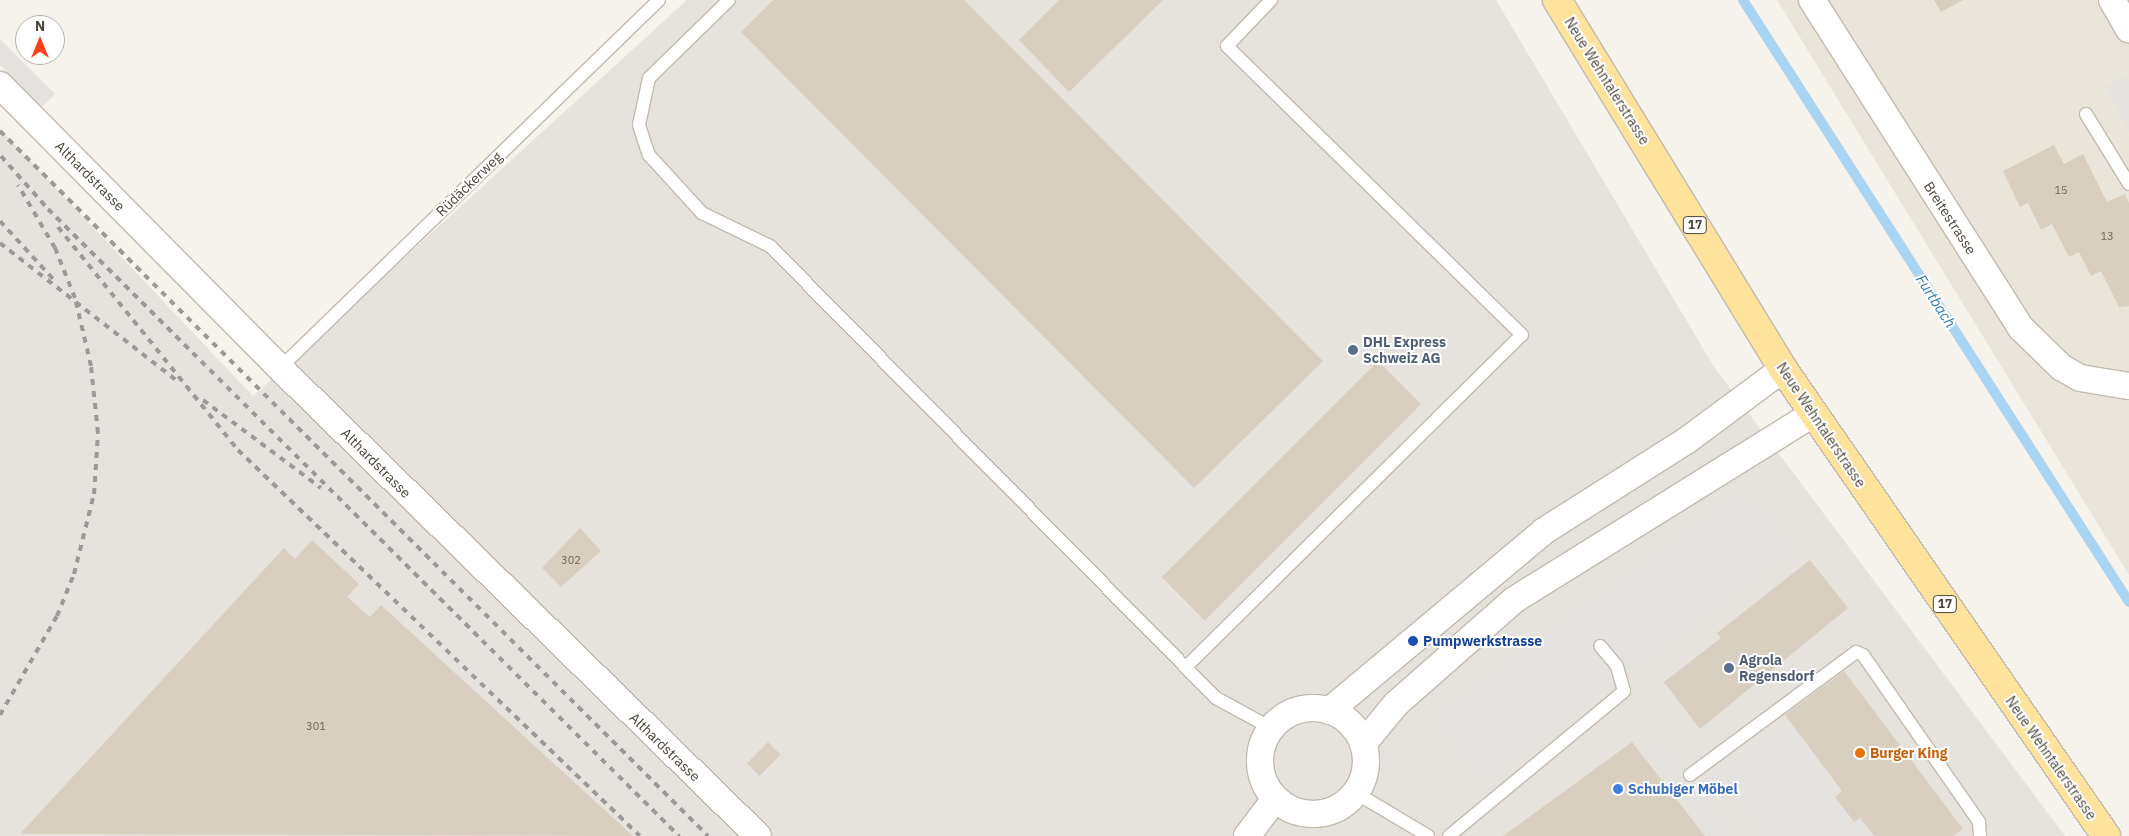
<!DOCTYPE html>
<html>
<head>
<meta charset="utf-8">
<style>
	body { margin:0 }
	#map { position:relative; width:2129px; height:836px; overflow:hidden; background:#f6f3ec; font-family:"IBM Plex Sans",sans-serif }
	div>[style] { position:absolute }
	.residential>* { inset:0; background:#eae5da }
	.industrial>* { inset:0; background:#e6e2dd }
	.parking>* { inset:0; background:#e5e3e0 }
	.stream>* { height:10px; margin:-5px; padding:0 5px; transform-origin:5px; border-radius:5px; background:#a9d4f2 }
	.building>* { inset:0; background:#d8cfc1; transform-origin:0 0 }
	.roads { filter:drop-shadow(1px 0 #c2bbae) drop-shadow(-1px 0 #c2bbae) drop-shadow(0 1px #c2bbae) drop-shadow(0 -1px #c2bbae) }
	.service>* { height:12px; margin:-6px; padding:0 6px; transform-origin:6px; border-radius:6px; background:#fff }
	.minor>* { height:26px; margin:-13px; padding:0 13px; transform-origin:13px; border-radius:13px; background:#fff }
	.minor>.ring { margin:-13px; padding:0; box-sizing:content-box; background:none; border:26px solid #fff; border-radius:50% }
	.primary>* { height:28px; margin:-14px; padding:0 14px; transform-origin:14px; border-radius:14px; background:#ffe39c }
	.rail>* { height:4px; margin-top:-2px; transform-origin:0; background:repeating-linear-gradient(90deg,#9a9a9a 0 6px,transparent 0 12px) }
	.dots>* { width:14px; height:14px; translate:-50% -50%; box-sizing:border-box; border:2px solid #fff; border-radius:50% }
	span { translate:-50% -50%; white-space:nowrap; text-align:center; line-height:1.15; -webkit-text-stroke:4px #fff; paint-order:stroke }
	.number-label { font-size:11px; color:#6e675b }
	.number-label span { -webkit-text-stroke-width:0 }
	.shield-label span { padding:1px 4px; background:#fff; border:1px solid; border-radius:4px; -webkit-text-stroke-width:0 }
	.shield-label { font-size:12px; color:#4b4439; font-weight:700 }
	.street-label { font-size:14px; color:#4b4439 }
	.service-label { font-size:14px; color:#4e5e75; font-weight:700 }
	.left { translate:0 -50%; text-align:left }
	.transit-label { font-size:14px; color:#164399; font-weight:700 }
	.food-label { font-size:14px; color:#c56008; font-weight:700 }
	.shop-label { font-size:14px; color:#366cbe; font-weight:700 }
	.water-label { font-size:15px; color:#2e7ab2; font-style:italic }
	.north { position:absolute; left:15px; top:15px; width:50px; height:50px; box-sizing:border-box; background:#fff; border:1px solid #b7b4b0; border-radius:50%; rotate:0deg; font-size:14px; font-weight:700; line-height:20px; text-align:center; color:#4b4439 }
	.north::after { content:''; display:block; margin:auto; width:18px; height:22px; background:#fc3f1d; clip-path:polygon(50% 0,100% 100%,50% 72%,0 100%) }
</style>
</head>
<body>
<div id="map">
	<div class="residential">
		<i style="clip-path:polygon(1777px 0,2129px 0,2129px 575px)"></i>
	</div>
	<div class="industrial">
		<i style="clip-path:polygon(687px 0,1496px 0,1714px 367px,2065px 836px,0 836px,0 129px,253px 396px)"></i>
	</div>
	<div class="parking">
		<i style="clip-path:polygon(0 39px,55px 94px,42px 107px,0 65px)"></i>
		<i style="clip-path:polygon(2126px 75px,2129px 81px,2129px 132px,2105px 86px)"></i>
		<i style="clip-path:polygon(1739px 492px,1753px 513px,1762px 506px,1795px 550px,1482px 781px,1435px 717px)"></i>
		<i style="clip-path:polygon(1793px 715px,1882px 836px,1767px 836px,1719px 772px)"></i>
		<i style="clip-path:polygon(1660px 739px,1733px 836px,1711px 836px,1645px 751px)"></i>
	</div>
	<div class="stream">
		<i style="left:1743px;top:0;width:715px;rotate:57.33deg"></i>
	</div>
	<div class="building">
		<i style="clip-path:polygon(773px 0,964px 0,1323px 361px,1194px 488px,741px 32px)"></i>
		<i style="clip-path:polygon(1059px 0,1163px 0,1069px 92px,1019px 40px)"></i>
		<i style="clip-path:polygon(1934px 0,1963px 0,1941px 12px)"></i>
		<i style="clip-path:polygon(2054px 145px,2064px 164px,2083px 154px,2107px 202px,2125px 194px,2129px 203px,2129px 306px,2119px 307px,2101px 271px,2091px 276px,2079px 252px,2069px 257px,2052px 224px,2041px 230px,2028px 203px,2020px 207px,2003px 171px)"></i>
		<i style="left:1378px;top:361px;width:61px;height:306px;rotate:45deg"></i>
		<i style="clip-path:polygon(580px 528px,601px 551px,561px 587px,542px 568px)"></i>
		<i style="clip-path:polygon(312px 540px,359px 584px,347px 597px,370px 617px,381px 605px,633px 836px,20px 834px,284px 548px,295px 559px)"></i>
		<i style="clip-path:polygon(1810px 560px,1848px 608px,1700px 729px,1664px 682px,1721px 638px,1717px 633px)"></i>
		<i style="clip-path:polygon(1844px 671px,1963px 829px,1953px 836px,1874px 836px,1860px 818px,1854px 822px,1835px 797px,1842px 791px,1785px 715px)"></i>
		<i style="left:768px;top:742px;width:18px;height:30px;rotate:45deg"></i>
		<i style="clip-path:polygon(1632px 742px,1705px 836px,1503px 836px)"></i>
	</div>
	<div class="roads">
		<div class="service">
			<i style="left:729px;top:0;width:112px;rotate:135.7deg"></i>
			<i style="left:649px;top:78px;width:48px;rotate:102deg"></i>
			<i style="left:639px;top:125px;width:32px;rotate:72deg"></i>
			<i style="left:649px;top:155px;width:79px;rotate:47.6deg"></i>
			<i style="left:702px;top:213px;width:76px;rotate:25.9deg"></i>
			<i style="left:770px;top:246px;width:635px;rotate:45.38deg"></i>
			<i style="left:1216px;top:698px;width:63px;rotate:28.6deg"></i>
			<i style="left:2086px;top:114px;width:82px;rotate:58.4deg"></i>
			<i style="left:280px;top:368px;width:528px;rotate:-44.16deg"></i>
			<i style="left:1186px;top:667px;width:472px;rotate:-44.7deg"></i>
			<i style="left:1522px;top:335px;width:413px;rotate:-135.6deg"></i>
			<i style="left:1227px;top:46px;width:64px;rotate:-46.3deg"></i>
			<i style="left:1690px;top:775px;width:207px;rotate:-36.5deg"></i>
			<i style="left:1856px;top:652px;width:8px;rotate:23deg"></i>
			<i style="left:1863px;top:655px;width:203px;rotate:55.2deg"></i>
			<i style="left:1979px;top:822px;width:14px;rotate:86deg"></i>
			<i style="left:1356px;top:793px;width:84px;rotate:30.8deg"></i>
			<i style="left:1449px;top:836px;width:227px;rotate:-39.6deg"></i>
			<i style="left:1624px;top:691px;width:26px;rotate:-106deg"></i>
			<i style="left:1617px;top:666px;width:26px;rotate:-130deg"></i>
		</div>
		<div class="minor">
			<i style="left:1812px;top:0;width:389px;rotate:57.5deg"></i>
			<i style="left:2021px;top:328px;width:56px;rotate:44.3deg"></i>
			<i style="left:2061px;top:367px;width:22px;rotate:30deg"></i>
			<i style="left:2080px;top:378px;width:50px;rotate:9.3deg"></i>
			<i style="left:2112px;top:0;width:34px;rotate:60deg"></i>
			<i style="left:0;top:85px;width:398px;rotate:45.3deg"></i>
			<i style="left:280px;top:368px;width:669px;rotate:44.39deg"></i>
			<i class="ring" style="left:1260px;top:708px;width:80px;height:80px"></i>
			<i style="left:1329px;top:711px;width:280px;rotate:-39.9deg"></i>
			<i style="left:1544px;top:531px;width:168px;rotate:-32.4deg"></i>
			<i style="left:1686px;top:441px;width:121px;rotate:-36.6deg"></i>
			<i style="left:1363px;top:744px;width:52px;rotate:-50.5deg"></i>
			<i style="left:1396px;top:704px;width:157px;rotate:-41.4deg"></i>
			<i style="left:1514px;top:600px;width:352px;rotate:-31.9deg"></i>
			<i style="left:1247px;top:836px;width:46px;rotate:-52.9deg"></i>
		</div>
		<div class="primary">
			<i style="left:1557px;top:0;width:433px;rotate:58.5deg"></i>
			<i style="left:1783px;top:369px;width:568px;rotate:55.33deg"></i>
		</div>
	</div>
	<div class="rail">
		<i style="left:0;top:131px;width:999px;rotate:44.88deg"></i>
		<i style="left:1px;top:156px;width:71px;rotate:48.4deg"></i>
		<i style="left:48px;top:209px;width:890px;rotate:44.82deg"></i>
		<i style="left:0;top:221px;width:80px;rotate:47.5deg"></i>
		<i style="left:58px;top:227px;width:287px;rotate:51.1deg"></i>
		<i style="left:238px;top:450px;width:557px;rotate:43.84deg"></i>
		<i style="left:0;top:243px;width:224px;rotate:37.9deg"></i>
		<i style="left:203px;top:400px;width:147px;rotate:36.7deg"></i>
		<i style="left:0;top:715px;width:114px;rotate:-60.1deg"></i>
		<i style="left:57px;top:616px;width:45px;rotate:-68deg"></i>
		<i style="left:74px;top:574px;width:82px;rotate:-76deg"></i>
		<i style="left:94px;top:494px;width:61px;rotate:-86.2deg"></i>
		<i style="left:98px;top:433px;width:67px;rotate:-96deg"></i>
		<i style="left:91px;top:366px;width:70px;rotate:-103.2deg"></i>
		<i style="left:75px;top:298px;width:54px;rotate:-111.8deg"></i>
		<i style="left:55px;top:248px;width:73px;rotate:-120.4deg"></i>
	</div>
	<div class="dots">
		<i style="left:1353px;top:350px;background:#5c6f8a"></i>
		<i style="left:1413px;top:641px;background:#1a4fb4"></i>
		<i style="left:1729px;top:668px;background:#5c6f8a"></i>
		<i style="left:1860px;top:753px;background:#e8710a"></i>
		<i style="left:1618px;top:789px;background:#3f7fe0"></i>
	</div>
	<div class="number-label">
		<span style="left:2061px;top:190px">15</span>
		<span style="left:2107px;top:236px">13</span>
		<span style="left:571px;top:560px">302</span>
		<span style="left:316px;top:726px">301</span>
	</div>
	<div class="shield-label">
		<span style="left:1695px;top:225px">17</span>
		<span style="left:1945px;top:604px">17</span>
	</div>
	<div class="street-label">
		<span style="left:1607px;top:81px;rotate:58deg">Neue Wehntalerstrasse</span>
		<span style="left:90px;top:176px;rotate:45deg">Althardstrasse</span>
		<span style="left:469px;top:184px;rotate:-44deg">Rüdäckerweg</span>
		<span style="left:1950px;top:218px;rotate:57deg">Breitestrasse</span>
		<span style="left:1821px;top:425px;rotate:56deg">Neue Wehntalerstrasse</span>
		<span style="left:376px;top:463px;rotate:45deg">Althardstrasse</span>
		<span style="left:665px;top:747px;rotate:44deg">Althardstrasse</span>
		<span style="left:2051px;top:758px;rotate:55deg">Neue Wehntalerstrasse</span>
	</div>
	<div class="service-label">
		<span class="left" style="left:1363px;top:350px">DHL Express<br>Schweiz AG</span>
		<span class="left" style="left:1739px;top:668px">Agrola<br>Regensdorf</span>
	</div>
	<div class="transit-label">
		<span class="left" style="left:1423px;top:641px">Pumpwerkstrasse</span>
	</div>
	<div class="food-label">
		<span class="left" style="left:1870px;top:753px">Burger King</span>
	</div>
	<div class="shop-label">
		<span class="left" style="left:1628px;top:789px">Schubiger Möbel</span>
	</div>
	<div class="water-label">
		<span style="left:1936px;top:301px;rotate:57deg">Furtbach</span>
	</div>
	<div class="north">N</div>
</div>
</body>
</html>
